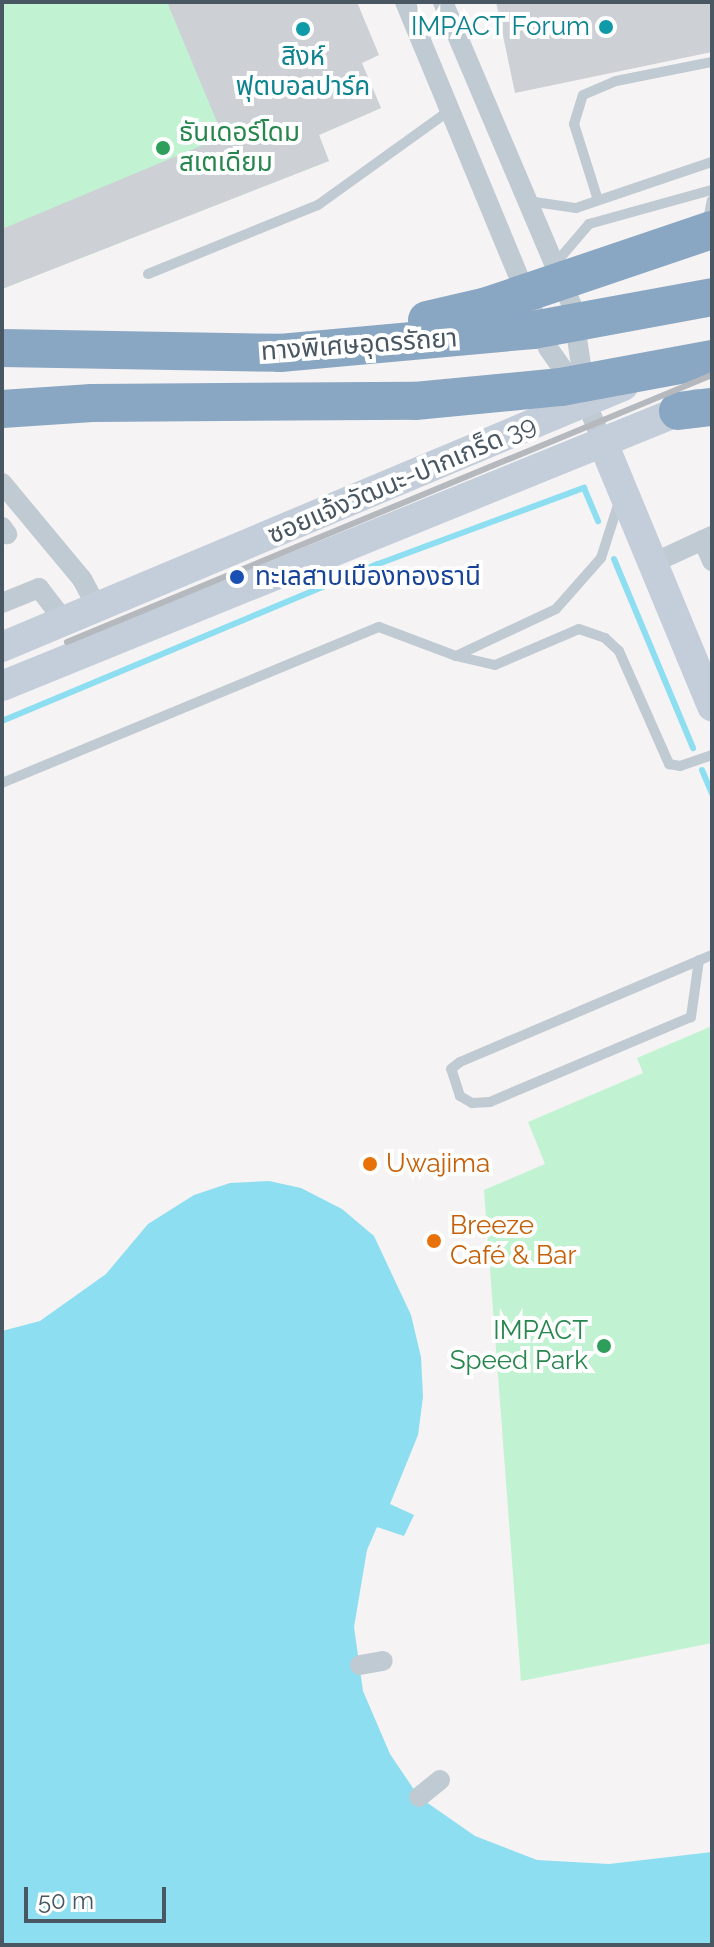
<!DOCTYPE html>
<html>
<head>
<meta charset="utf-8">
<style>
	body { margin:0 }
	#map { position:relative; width:714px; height:1947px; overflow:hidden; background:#f5f3f3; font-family:Raleway,"Noto Sans Thai",sans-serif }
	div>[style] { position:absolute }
	.green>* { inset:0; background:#c1f3d3 }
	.water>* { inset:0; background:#8ddef1 }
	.stream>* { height:6px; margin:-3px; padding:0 3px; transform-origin:3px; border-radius:3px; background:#8ddef1 }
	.building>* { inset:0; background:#cdd0d5 }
	.lane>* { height:10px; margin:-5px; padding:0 5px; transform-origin:5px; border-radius:5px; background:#c0cad2 }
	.street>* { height:20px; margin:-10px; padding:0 10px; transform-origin:10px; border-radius:10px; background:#c0cad2 }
	.secondary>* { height:30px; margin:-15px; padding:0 15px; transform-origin:15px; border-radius:15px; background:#c3ceda }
	.highway>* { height:38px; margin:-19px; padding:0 19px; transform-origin:19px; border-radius:19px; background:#89a6c3 }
	.rail>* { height:6px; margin:-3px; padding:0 3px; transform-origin:3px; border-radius:3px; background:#b5b8bd }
	.dots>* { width:22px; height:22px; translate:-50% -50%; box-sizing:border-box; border:4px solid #fff; border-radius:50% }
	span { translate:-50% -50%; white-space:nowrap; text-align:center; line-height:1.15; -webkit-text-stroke:8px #fff; paint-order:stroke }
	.culture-label { font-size:26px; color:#0d838f }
	.right { translate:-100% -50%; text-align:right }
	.leisure-label { font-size:26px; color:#27864d }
	.left { translate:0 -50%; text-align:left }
	.street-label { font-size:26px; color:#495762 }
	.transit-label { font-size:26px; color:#164399 }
	.food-label { font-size:26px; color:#c56008 }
	.frame { position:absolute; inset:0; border:4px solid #495762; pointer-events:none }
	.scale { position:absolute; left:24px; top:1887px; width:142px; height:36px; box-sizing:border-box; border:4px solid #495762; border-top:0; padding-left:10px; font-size:24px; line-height:28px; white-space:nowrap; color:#495762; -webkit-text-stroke:6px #fff; paint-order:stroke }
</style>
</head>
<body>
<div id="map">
	<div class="green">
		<i style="clip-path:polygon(2px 2px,221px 2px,367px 76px,381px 108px,319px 135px,329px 161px,2px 289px)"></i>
		<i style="clip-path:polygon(712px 1026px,712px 1643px,521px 1681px,484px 1190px,545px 1164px,528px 1122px,643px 1073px,637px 1058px)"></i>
	</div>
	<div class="water">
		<i style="clip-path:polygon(269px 1181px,301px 1188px,342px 1209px,374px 1236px,411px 1315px,421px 1357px,423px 1397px,418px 1435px,390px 1504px,414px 1515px,404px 1536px,377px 1527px,367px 1550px,354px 1627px,363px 1691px,390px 1754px,419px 1797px,475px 1836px,537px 1860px,609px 1864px,712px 1852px,712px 1945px,2px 1945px,2px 1331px,40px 1321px,106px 1274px,148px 1224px,194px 1195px,230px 1183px)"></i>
	</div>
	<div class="stream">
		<i style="left:614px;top:559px;width:205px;rotate:67.3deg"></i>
		<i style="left:2px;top:721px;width:407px;rotate:-22.7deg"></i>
		<i style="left:378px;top:564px;width:220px;rotate:-20.3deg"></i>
		<i style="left:584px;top:488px;width:36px;rotate:67deg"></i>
		<i style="left:702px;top:770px;width:26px;rotate:67deg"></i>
	</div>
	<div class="building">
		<i style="clip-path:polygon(167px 2px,357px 2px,379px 55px,362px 63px,381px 108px,319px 135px,329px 161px,2px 289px,2px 229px,203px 145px,217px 122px)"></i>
		<i style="clip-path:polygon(496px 2px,712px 2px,712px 52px,515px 93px)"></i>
	</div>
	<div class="lane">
		<i style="left:598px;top:200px;width:80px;rotate:-107.5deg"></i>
		<i style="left:574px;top:124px;width:30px;rotate:-73deg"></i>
		<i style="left:583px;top:95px;width:36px;rotate:-23deg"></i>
		<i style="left:616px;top:81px;width:98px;rotate:-11.2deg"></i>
		<i style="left:528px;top:201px;width:49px;rotate:8.3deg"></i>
		<i style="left:576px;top:208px;width:144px;rotate:-18.7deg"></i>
		<i style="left:707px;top:225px;width:25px;rotate:-79deg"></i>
		<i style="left:554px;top:265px;width:54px;rotate:-49.5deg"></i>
		<i style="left:589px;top:224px;width:128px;rotate:-15.5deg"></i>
		<i style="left:148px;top:274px;width:183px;rotate:-22.1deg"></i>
		<i style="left:318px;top:205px;width:163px;rotate:-35.7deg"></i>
		<i style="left:456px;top:656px;width:40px;rotate:13deg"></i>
		<i style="left:495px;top:665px;width:91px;rotate:-23.2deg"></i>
		<i style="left:579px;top:629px;width:28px;rotate:19deg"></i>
		<i style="left:605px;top:638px;width:19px;rotate:43deg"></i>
		<i style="left:619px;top:651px;width:124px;rotate:66.1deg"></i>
		<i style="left:669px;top:764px;width:11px;rotate:10deg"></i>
		<i style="left:680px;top:766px;width:34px;rotate:-19deg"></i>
		<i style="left:2px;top:783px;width:408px;rotate:-22.5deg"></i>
		<i style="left:379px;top:627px;width:82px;rotate:20.6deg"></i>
		<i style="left:456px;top:656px;width:110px;rotate:-25.2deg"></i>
		<i style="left:556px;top:609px;width:68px;rotate:-48.6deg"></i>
		<i style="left:601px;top:558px;width:59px;rotate:-72.2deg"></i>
		<i style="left:699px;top:960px;width:58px;rotate:98deg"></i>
		<i style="left:691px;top:1017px;width:218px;rotate:157.1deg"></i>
		<i style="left:490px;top:1102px;width:18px;rotate:177deg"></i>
		<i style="left:472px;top:1103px;width:14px;rotate:-150deg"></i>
		<i style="left:460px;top:1096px;width:28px;rotate:-108deg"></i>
		<i style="left:451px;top:1069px;width:11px;rotate:-38deg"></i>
		<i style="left:460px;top:1062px;width:274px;rotate:-23deg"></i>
	</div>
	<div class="street">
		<i style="left:405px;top:2px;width:374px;rotate:67.5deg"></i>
		<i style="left:548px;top:348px;width:66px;rotate:54.9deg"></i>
		<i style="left:586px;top:402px;width:44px;rotate:67.5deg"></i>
		<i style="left:443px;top:2px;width:330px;rotate:67deg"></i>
		<i style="left:572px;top:306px;width:86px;rotate:81.3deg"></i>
		<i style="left:2px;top:483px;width:125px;rotate:50.2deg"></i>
		<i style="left:82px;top:579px;width:34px;rotate:62deg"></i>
		<i style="left:2px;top:527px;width:9px;rotate:54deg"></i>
		<i style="left:703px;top:540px;width:23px;rotate:67deg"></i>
		<i style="left:653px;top:563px;width:65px;rotate:-24.6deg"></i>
		<i style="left:2px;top:603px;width:40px;rotate:-22deg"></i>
		<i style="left:39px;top:588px;width:43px;rotate:52.6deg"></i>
		<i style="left:360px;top:1665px;width:23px;rotate:-10deg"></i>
		<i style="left:419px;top:1797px;width:27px;rotate:-39deg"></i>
	</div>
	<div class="secondary">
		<i style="left:603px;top:443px;width:285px;rotate:67.5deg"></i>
		<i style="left:2px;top:647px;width:674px;rotate:-22.8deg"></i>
		<i style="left:2px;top:686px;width:750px;rotate:-22.09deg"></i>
	</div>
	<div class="highway">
		<i style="left:427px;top:320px;width:62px;rotate:-13.1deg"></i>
		<i style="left:487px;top:306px;width:237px;rotate:-18.7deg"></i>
		<i style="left:2px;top:348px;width:278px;rotate:1deg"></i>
		<i style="left:280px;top:353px;width:254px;rotate:-5.2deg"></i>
		<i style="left:533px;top:330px;width:182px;rotate:-10.4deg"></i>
		<i style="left:2px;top:409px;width:90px;rotate:-3.8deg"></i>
		<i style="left:92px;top:403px;width:323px;rotate:-0.4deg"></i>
		<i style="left:415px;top:401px;width:147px;rotate:-5.5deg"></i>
		<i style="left:561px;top:387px;width:154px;rotate:-10.5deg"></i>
		<i style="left:678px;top:411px;width:34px;rotate:-7deg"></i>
	</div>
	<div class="rail">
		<i style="left:67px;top:642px;width:698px;rotate:-22.49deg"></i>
	</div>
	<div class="dots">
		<i style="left:606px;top:27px;background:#0f9aa8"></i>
		<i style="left:303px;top:29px;background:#0f9aa8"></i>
		<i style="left:163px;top:148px;background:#2e9e5b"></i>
		<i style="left:237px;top:577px;background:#1a4fb4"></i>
		<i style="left:370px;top:1164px;background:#e8710a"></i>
		<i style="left:434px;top:1241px;background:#e8710a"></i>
		<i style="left:604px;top:1346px;background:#2e9e5b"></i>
	</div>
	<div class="culture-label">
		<span class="right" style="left:590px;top:27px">IMPACT Forum</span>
		<span style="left:303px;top:72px">สิงห์<br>ฟุตบอลปาร์ค</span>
	</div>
	<div class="leisure-label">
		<span class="left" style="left:179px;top:148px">ธันเดอร์โดม<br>สเตเดียม</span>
		<span class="right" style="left:588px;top:1346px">IMPACT<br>Speed Park</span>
	</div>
	<div class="street-label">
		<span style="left:359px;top:345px;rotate:-4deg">ทางพิเศษอุดรรัถยา</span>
		<span style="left:402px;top:480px;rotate:-23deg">ซอยแจ้งวัฒนะ-ปากเกร็ด 39</span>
	</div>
	<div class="transit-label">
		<span class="left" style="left:255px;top:577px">ทะเลสาบเมืองทองธานี</span>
	</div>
	<div class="food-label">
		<span class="left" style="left:386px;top:1164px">Uwajima</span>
		<span class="left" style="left:450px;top:1241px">Breeze<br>Café &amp; Bar</span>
	</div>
	<div class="frame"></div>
	<div class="scale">50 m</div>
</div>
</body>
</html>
